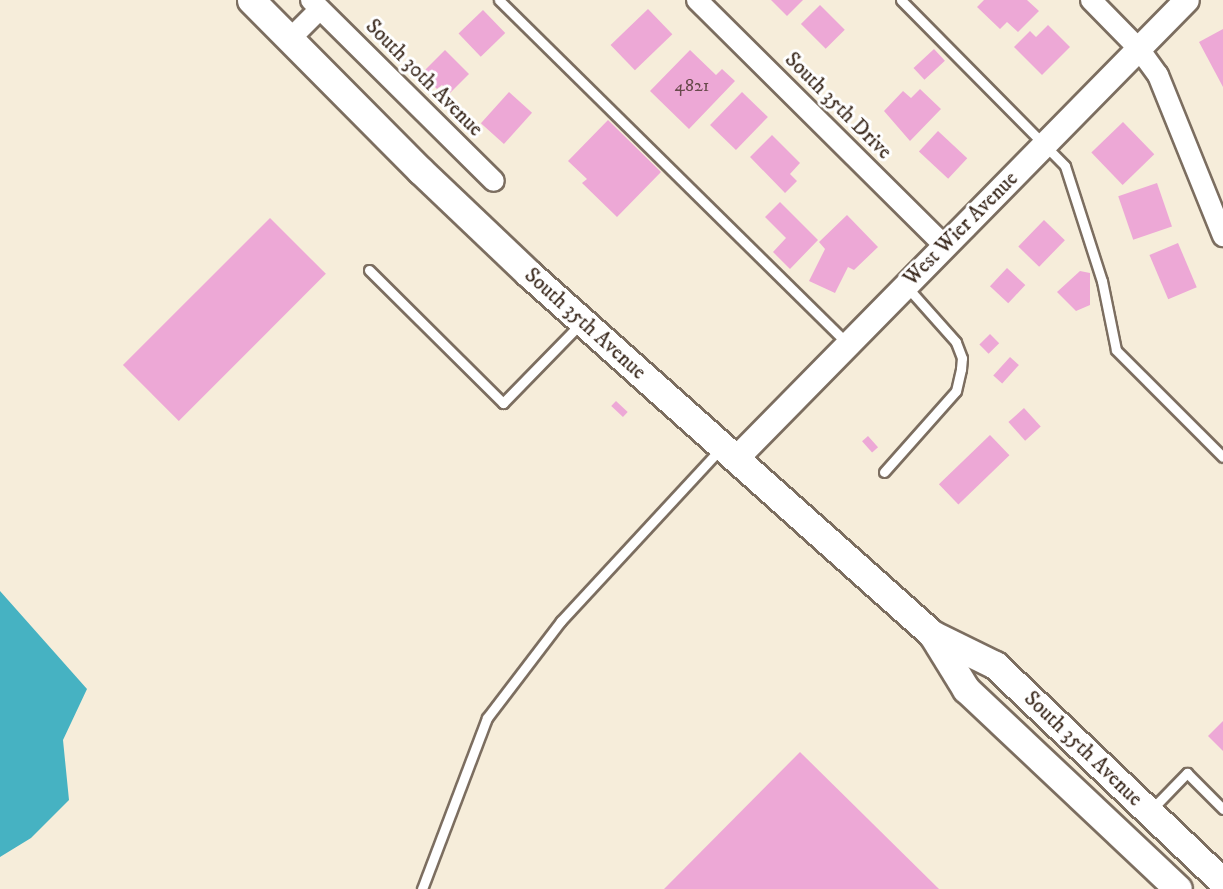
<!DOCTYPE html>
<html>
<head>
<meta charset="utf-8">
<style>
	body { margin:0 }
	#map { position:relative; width:1223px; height:889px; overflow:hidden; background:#f6edda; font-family:"IM FELL DW Pica",serif }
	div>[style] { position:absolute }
	.water>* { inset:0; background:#46b2c2 }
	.building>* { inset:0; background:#eda8d6; transform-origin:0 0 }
	.roads { filter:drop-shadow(2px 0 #7c6e60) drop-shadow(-2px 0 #7c6e60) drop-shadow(0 2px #7c6e60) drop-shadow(0 -2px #7c6e60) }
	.service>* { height:9px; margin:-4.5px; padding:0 4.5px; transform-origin:4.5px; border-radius:4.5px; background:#fff }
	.minor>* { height:20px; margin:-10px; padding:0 10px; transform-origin:10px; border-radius:10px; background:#fff }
	.tertiary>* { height:24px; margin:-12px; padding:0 12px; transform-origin:12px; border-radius:12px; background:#fff }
	.secondary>* { height:27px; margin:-13.5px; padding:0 13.5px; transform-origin:13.5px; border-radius:13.5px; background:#fff }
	span { translate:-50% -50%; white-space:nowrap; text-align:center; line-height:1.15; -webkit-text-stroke:6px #fff; paint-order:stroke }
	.number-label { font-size:18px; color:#684a4c }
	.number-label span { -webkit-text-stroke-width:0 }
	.street-label { font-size:21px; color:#3b2a1e }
</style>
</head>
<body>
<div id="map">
	<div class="water">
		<i style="clip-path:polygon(0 591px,87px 689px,63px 740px,69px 800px,31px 838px,0 857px)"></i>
	</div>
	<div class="building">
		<i style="clip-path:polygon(771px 0,803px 0,787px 16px)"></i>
		<i style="clip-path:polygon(984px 0,1027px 0,1039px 11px,1018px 32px,1007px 22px,1000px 29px,977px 7px)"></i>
		<i style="left:820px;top:5px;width:35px;height:27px;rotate:45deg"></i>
		<i style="left:648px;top:9px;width:35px;height:52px;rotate:46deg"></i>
		<i style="left:483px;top:10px;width:32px;height:34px;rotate:46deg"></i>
		<i style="clip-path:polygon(1048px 25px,1070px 47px,1042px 75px,1014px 47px,1030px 31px,1036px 37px)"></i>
		<i style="clip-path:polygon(1223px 29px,1223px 87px,1199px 42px)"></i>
		<i style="left:934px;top:49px;width:16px;height:28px;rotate:47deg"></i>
		<i style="clip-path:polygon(445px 50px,469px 74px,450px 93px,442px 85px,437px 89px,422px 73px)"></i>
		<i style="clip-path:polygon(690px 50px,716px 75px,722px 69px,735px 81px,689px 129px,650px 91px)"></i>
		<i style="clip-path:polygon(920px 89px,941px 109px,910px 141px,884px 111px,903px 91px,911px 98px)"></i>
		<i style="left:509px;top:92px;width:31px;height:42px;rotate:42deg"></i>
		<i style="left:742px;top:92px;width:36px;height:46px;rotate:44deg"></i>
		<i style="clip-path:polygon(608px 120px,661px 172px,617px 217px,582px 183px,587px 179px,568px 161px)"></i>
		<i style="left:1123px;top:122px;width:45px;height:44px;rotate:46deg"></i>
		<i style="left:938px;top:131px;width:40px;height:28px;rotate:43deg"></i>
		<i style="clip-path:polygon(772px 135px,800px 163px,790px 174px,797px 181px,785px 193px,750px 157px)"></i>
		<i style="left:1157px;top:183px;width:46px;height:41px;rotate:71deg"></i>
		<i style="clip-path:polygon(780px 202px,818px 240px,790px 269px,773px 252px,786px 238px,765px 217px)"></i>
		<i style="clip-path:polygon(847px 215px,878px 247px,854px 270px,848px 267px,835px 293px,809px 281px,825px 249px,819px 242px)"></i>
		<i style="left:270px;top:218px;width:79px;height:208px;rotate:45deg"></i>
		<i style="left:1044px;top:220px;width:29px;height:37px;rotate:44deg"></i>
		<i style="left:1178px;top:243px;width:48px;height:31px;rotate:67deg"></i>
		<i style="left:1007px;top:268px;width:25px;height:25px;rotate:43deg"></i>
		<i style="clip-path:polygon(1080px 271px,1090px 273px,1090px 305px,1076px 311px,1057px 292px)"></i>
		<i style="left:990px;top:334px;width:13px;height:15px;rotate:45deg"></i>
		<i style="left:1010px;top:357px;width:12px;height:25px;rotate:42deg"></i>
		<i style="left:616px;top:401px;width:16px;height:7px;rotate:43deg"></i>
		<i style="left:1024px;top:408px;width:25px;height:21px;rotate:48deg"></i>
		<i style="left:990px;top:435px;width:28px;height:71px;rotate:46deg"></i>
		<i style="left:868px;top:436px;width:15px;height:8px;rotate:48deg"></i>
		<i style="clip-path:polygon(1223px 721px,1223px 751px,1208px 736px)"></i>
		<i style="clip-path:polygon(800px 752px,939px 889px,664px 889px)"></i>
	</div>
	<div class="roads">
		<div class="service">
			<i style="left:499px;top:0;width:489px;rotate:44.6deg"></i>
			<i style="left:901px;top:0;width:233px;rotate:45.3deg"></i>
			<i style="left:1065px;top:166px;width:121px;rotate:72.2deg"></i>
			<i style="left:1102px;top:281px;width:70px;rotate:78.5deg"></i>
			<i style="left:1116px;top:350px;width:151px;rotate:45deg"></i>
			<i style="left:369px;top:270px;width:189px;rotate:44.8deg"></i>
			<i style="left:503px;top:403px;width:112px;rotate:-45.7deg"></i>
			<i style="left:884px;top:472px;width:108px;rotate:-48.4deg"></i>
			<i style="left:956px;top:391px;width:23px;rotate:-77deg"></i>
			<i style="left:961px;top:369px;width:11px;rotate:-85deg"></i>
			<i style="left:962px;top:358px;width:17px;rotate:-111deg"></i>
			<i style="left:956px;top:342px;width:74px;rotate:-131.7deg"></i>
			<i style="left:1151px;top:810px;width:52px;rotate:-45.8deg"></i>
			<i style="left:1187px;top:773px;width:51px;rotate:45deg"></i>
			<i style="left:422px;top:889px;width:183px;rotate:-69.2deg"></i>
			<i style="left:487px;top:718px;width:122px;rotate:-52.7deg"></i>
			<i style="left:561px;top:621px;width:236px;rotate:-47.2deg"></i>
		</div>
		<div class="minor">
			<i style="left:311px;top:0;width:257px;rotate:44.7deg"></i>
			<i style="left:697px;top:0;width:349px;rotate:44.8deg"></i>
			<i style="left:1091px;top:0;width:69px;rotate:45.6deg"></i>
			<i style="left:1139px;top:49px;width:32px;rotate:54deg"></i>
			<i style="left:1158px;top:75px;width:174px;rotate:68deg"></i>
			<i style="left:290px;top:39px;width:42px;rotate:-45deg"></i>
		</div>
		<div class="tertiary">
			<i style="left:736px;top:459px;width:643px;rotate:-45.5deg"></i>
		</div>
		<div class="secondary">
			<i style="left:251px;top:0;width:241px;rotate:45.2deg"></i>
			<i style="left:421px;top:171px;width:148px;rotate:43.6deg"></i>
			<i style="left:528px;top:273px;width:542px;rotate:41.78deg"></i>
			<i style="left:932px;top:634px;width:70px;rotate:26.2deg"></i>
			<i style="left:995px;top:665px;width:315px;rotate:43.6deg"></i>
			<i style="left:932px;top:634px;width:65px;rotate:58.3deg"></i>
			<i style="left:966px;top:689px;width:291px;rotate:43.3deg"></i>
		</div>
	</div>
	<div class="number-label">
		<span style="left:692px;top:86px">4821</span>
	</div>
	<div class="street-label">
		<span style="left:424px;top:78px;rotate:45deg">South 30th Avenue</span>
		<span style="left:838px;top:106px;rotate:45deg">South 35th Drive</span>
		<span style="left:961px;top:229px;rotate:-45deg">West Wier Avenue</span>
		<span style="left:585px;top:324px;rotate:42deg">South 35th Avenue</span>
		<span style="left:1083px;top:749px;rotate:44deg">South 35th Avenue</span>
	</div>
</div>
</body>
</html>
